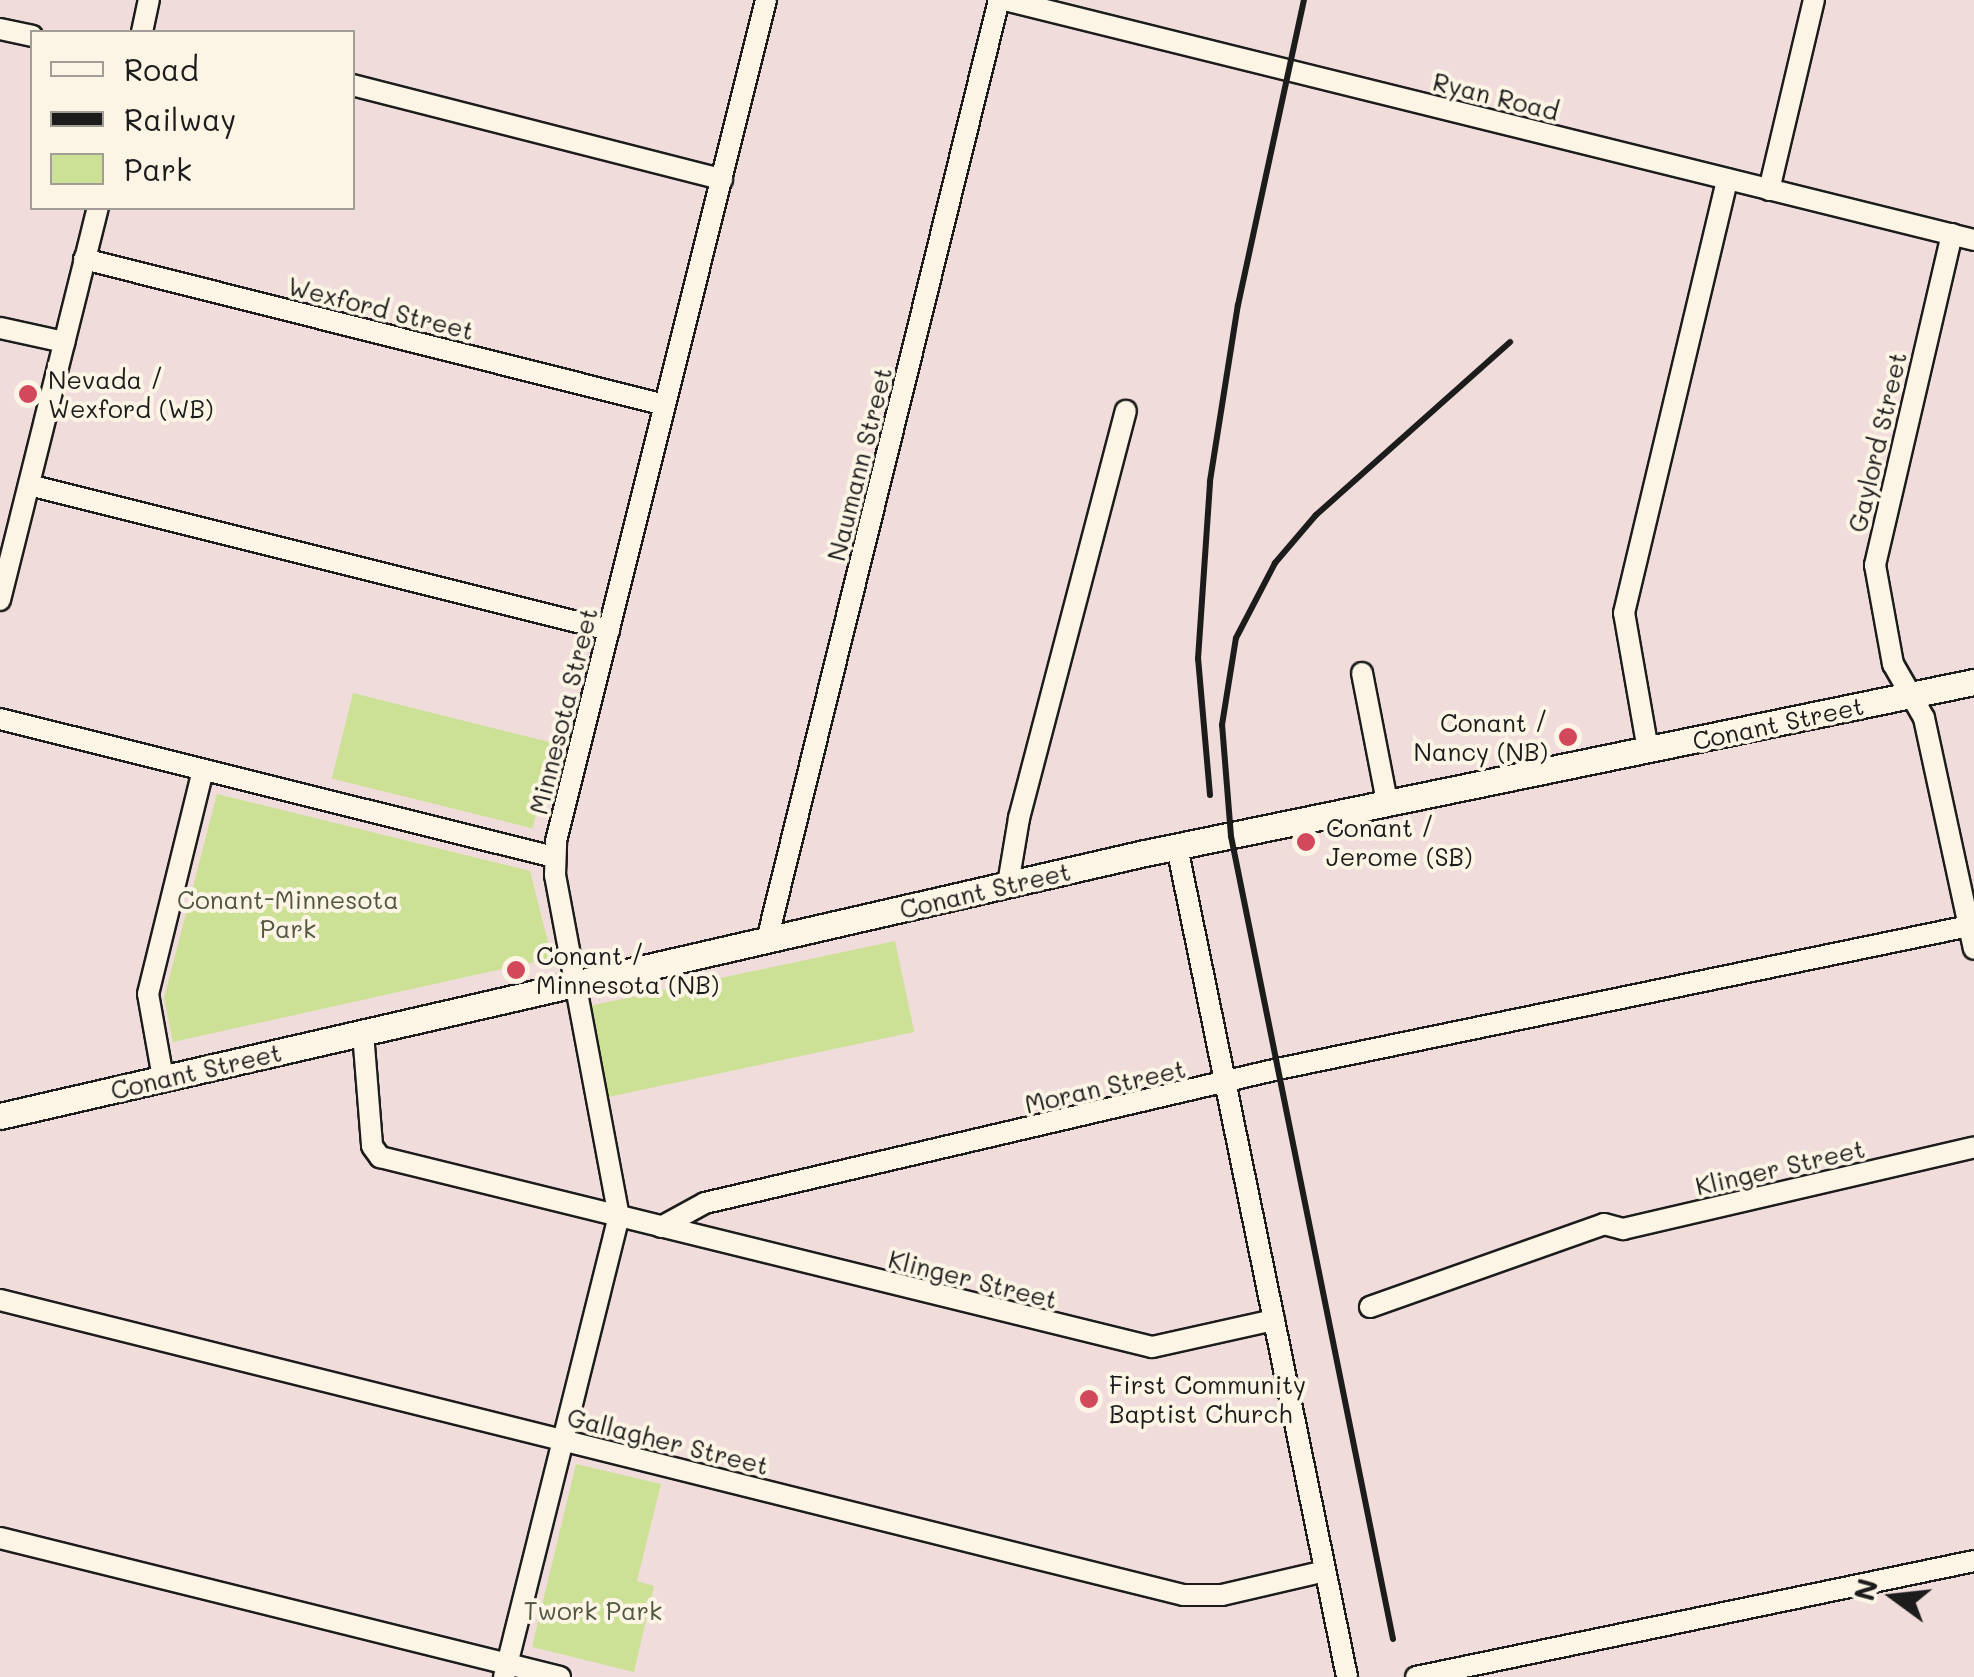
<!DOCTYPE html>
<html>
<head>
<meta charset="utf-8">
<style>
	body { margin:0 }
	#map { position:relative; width:1974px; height:1677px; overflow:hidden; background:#f0dcda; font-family:Mali,sans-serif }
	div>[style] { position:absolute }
	.green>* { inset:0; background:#cde196; transform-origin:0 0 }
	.roads { filter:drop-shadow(2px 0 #1c1c1c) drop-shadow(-2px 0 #1c1c1c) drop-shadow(0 2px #1c1c1c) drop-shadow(0 -2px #1c1c1c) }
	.minor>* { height:20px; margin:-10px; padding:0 10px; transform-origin:10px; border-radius:10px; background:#fcf5e5 }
	.major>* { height:25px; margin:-12.5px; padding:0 12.5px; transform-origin:12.5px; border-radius:12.5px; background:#fcf5e5 }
	.rail>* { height:6px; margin:-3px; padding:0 3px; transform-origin:3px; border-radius:3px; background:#1c1c1c }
	.dots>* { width:28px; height:28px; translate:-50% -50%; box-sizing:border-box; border:5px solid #fcf5e5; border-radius:50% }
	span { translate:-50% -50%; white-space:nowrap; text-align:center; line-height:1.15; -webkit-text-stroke:8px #fcf5e5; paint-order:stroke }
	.street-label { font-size:25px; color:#1c1c1c }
	.poi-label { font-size:25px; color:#1c1c1c }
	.left { translate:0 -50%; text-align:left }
	.right { translate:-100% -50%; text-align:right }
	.park-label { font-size:25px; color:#515741 }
	.legend { position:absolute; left:30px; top:30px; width:325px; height:180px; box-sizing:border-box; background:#fcf5e5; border:2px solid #a29e95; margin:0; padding:12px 18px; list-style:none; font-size:30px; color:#1c1c1c }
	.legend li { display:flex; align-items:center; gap:20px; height:50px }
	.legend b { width:50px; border:2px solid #a29e95 }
	.north { position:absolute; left:1844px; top:1547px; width:100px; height:100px; -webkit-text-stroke:8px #fcf5e5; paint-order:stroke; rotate:285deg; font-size:28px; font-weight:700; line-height:40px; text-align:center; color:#1c1c1c }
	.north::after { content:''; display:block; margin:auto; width:35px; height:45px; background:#1c1c1c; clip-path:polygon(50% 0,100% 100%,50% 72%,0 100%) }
</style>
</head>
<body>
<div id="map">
	<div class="green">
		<i style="left:353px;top:693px;width:207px;height:88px;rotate:14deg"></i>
		<i style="clip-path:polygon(217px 794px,530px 871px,552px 958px,173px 1042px,164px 998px)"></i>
		<i style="left:895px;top:941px;width:93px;height:313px;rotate:78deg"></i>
		<i style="clip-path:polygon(576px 1464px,661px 1484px,637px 1581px,654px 1586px,634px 1672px,532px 1647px)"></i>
	</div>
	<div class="roads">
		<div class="minor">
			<i style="left:1005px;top:0;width:998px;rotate:13.91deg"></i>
			<i style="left:0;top:29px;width:33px;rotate:12deg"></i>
			<i style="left:142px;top:32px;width:33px;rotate:-78deg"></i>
			<i style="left:352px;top:85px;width:382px;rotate:14.3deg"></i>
			<i style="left:1769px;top:190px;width:195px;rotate:-76.7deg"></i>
			<i style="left:1952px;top:234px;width:340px;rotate:103.1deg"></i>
			<i style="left:1875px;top:565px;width:101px;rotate:79.7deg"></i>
			<i style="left:1893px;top:664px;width:62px;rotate:60.1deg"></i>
			<i style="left:1924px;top:718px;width:236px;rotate:77.8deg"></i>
			<i style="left:84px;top:259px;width:599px;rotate:14.11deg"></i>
			<i style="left:0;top:328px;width:66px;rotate:12.3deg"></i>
			<i style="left:29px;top:485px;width:598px;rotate:14.04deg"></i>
			<i style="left:0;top:600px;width:404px;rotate:-76deg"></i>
			<i style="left:1362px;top:673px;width:131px;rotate:79deg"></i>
			<i style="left:0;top:719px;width:571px;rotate:13.99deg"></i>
			<i style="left:1648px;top:750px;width:139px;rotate:-99.9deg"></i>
			<i style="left:1624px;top:613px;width:446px;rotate:-76.6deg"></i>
			<i style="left:1177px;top:847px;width:847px;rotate:78.42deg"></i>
			<i style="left:1008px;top:884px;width:67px;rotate:-80.5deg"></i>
			<i style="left:1019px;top:818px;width:421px;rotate:-75.3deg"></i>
			<i style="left:767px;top:940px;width:968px;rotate:-76.14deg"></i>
			<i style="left:363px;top:1033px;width:113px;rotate:85.4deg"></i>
			<i style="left:372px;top:1146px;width:14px;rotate:54deg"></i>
			<i style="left:380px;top:1157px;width:795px;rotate:13.83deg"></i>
			<i style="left:1152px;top:1347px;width:125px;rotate:-12.5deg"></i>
			<i style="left:163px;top:1078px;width:85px;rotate:-100.1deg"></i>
			<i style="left:148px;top:994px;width:231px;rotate:-76.2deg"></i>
			<i style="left:661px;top:1227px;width:50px;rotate:-28.6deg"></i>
			<i style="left:705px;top:1203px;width:588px;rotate:-13.16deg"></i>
			<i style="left:1278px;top:1069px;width:711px;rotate:-11.69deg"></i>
			<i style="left:0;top:1300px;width:1219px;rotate:14deg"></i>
			<i style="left:1183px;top:1595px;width:39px"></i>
			<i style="left:1222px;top:1595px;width:106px;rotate:-13.1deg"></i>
			<i style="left:1370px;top:1307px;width:248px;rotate:-19.5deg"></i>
			<i style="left:1604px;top:1224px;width:20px;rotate:15deg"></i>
			<i style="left:1623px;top:1229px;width:360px;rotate:-13.1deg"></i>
			<i style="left:0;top:1538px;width:577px;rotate:13.94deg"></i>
			<i style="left:504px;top:1677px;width:474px;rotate:-76deg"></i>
			<i style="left:619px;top:1217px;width:348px;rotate:-100.6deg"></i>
			<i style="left:555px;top:875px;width:34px;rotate:-88deg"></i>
			<i style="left:556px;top:841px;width:867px;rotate:-75.98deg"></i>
			<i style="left:1416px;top:1677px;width:570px;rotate:-11.74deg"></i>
		</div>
		<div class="major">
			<i style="left:0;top:1116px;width:1175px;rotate:-12.94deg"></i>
			<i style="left:1145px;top:853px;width:846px;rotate:-11.66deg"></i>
		</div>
	</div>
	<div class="rail">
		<i style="left:1210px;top:795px;width:137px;rotate:-95deg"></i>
		<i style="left:1198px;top:659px;width:178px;rotate:-86.1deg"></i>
		<i style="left:1210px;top:481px;width:178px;rotate:-81deg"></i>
		<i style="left:1238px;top:305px;width:312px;rotate:-77.8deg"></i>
		<i style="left:1393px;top:1639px;width:819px;rotate:-101.41deg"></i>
		<i style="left:1231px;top:836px;width:111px;rotate:-94.6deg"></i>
		<i style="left:1222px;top:725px;width:88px;rotate:-80.9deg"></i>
		<i style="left:1236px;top:638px;width:85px;rotate:-62.5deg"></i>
		<i style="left:1275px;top:563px;width:63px;rotate:-49.5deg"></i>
		<i style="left:1316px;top:515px;width:260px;rotate:-41.7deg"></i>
	</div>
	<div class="dots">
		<i style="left:28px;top:394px;background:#d1495b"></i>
		<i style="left:1568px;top:737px;background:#d1495b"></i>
		<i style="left:1306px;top:842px;background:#d1495b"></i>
		<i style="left:516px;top:970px;background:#d1495b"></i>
		<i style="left:1089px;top:1399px;background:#d1495b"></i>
	</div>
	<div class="street-label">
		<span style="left:1496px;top:96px;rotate:14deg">Ryan Road</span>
		<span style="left:381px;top:308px;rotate:14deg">Wexford Street</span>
		<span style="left:1877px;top:442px;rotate:-77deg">Gaylord Street</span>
		<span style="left:859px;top:464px;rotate:-76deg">Naumann Street</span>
		<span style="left:563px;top:711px;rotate:-76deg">Minnesota Street</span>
		<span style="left:1778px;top:723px;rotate:-12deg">Conant Street</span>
		<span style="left:985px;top:890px;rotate:-13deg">Conant Street</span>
		<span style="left:196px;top:1071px;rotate:-13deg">Conant Street</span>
		<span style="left:1105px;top:1086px;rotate:-13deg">Moran Street</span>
		<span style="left:1780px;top:1167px;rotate:-13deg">Klinger Street</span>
		<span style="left:973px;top:1279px;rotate:14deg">Klinger Street</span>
		<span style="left:668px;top:1441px;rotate:14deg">Gallagher Street</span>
	</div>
	<div class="poi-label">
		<span class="left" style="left:48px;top:394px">Nevada /<br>Wexford (WB)</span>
		<span class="right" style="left:1548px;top:737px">Conant /<br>Nancy (NB)</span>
		<span class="left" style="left:1326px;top:842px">Conant /<br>Jerome (SB)</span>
		<span class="left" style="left:536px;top:970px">Conant /<br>Minnesota (NB)</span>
		<span class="left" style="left:1109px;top:1399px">First Community<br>Baptist Church</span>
	</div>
	<div class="park-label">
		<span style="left:288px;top:914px">Conant-Minnesota<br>Park</span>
		<span style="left:593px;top:1610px">Twork Park</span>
	</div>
	<ul class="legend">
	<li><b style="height:12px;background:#fcf5e5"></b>Road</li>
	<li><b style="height:12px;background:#1c1c1c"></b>Railway</li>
	<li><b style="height:28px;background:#cde196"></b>Park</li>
	</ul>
	<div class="north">N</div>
</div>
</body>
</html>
